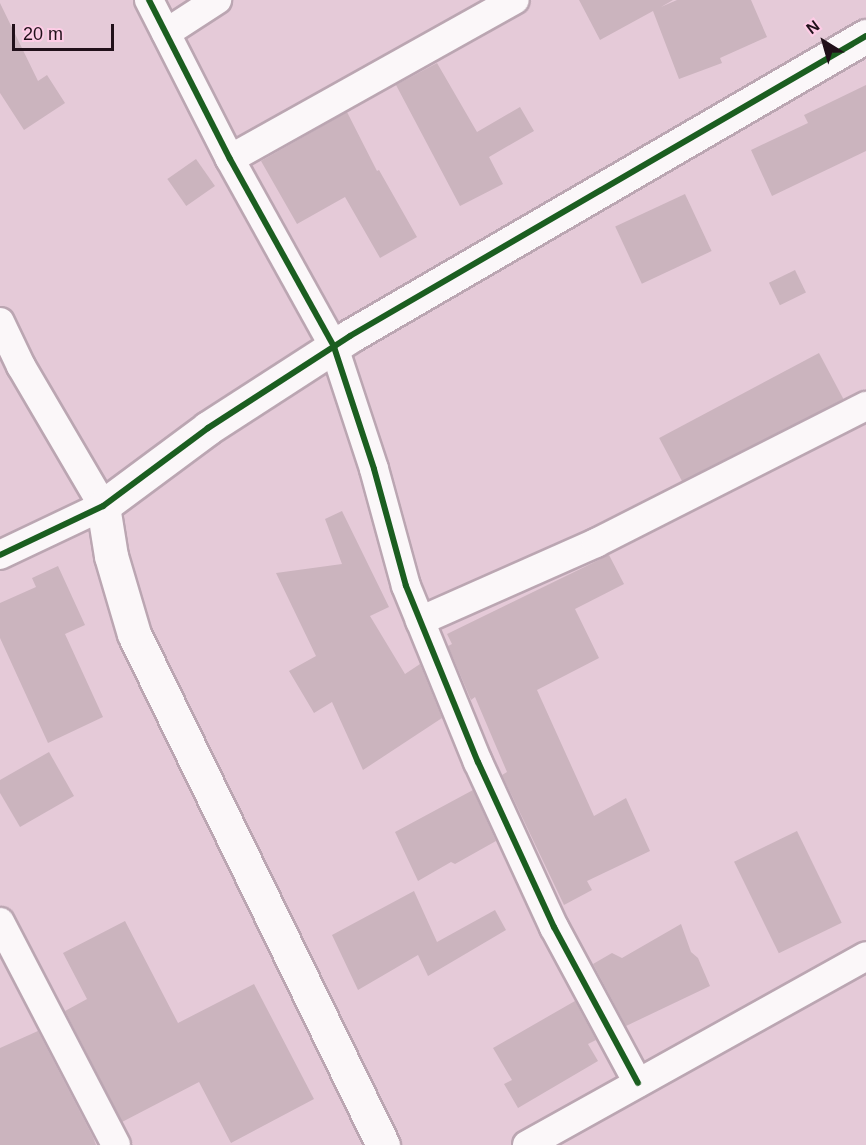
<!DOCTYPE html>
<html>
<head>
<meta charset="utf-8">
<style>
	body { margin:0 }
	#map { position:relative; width:866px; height:1145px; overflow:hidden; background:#e5cad8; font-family:Helvetica,sans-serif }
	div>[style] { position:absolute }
	.building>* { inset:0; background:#cbb4be; transform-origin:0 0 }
	.roads { filter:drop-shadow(2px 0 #bba6b2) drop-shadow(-2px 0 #bba6b2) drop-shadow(0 2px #bba6b2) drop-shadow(0 -2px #bba6b2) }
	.street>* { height:28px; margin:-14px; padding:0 14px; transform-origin:14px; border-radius:14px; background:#fbf7f9 }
	.secondary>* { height:33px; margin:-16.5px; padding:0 16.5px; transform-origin:16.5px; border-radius:16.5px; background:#fbf7f9 }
	.cycleway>* { height:6px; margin:-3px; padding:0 3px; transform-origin:3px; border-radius:3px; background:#1b5e20 }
	span { translate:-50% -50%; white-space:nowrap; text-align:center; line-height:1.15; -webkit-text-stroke:4.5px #fecce6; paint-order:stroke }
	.north { position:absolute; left:794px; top:12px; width:60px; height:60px; -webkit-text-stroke:4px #fecce6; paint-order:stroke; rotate:323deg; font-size:16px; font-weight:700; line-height:24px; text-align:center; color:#21101a }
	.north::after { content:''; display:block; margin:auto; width:21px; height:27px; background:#21101a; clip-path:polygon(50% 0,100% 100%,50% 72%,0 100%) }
	.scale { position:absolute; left:12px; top:24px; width:102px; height:27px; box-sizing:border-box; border:3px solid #21101a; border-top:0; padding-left:8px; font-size:18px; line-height:21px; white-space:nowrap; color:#21101a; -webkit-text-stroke:4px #fecce6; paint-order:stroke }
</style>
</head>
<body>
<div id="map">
	<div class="building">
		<i style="clip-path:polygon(579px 0,673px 0,661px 7px,677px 0,751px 0,767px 37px,720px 58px,722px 63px,679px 79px,653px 11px,600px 40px)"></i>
		<i style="clip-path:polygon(0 3px,38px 81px,47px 75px,65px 103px,24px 130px,0 93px)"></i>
		<i style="clip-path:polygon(437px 63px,477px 132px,520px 107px,534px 131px,489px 157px,503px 184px,460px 206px,396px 85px)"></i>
		<i style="clip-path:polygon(866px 85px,866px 151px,772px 196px,751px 150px,808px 123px,804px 115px)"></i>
		<i style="clip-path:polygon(347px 112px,377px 171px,379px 170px,417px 237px,380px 258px,345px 197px,297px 224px,261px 161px)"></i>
		<i style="left:196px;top:159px;width:33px;height:35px;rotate:55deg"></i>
		<i style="left:685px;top:194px;width:63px;height:77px;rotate:65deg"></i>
		<i style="left:795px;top:270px;width:25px;height:29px;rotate:64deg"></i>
		<i style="left:819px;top:353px;width:52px;height:181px;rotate:62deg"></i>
		<i style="clip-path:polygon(342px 511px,389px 607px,370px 616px,405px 674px,420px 664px,442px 718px,363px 770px,332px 702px,314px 713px,289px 671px,316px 656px,276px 573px,342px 564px,325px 519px)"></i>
		<i style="clip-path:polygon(609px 555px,624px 584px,575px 609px,599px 658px,537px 690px,594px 816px,626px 798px,650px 851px,587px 881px,592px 890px,564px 905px,502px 775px,507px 772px,475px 697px,471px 700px,448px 646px,452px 644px,447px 634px)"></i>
		<i style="clip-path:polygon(58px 566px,85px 625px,65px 634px,103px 717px,48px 743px,0 638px,0 603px,36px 587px,32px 578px)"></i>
		<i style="clip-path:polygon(49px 752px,74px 796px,20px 827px,0 793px,0 780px)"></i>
		<i style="clip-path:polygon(473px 790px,496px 841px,455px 864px,451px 862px,418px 881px,395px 832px)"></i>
		<i style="left:797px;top:831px;width:102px;height:70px;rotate:64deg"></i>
		<i style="clip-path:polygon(414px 891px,437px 942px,495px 910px,506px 930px,428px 976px,418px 955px,358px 990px,332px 935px)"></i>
		<i style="clip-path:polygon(125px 921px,178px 1023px,254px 984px,314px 1099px,231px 1143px,199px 1082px,122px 1122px,65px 1011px,87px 999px,63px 953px)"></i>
		<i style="clip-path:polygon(681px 924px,691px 952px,698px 958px,710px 986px,626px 1026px,593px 964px,612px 953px,622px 958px)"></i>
		<i style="clip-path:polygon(575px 1001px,596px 1040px,588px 1044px,598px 1061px,518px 1108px,504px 1084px,512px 1080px,493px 1048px)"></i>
		<i style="clip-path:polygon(38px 1031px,93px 1137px,96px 1145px,0 1145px,0 1048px)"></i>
	</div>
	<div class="roads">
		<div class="street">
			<i style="left:149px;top:0;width:178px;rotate:63deg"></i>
			<i style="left:230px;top:159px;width:215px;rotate:61deg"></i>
			<i style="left:334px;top:347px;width:128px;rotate:71.8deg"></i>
			<i style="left:374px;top:469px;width:121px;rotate:74.7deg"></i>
			<i style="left:406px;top:586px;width:190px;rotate:67.8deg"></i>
			<i style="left:478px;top:762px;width:182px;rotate:65.3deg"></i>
			<i style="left:554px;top:927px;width:177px;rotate:61.7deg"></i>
			<i style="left:166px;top:33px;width:61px;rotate:-32.9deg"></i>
			<i style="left:230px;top:159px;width:326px;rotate:-29.2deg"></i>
			<i style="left:0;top:322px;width:49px;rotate:64.5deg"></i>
			<i style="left:21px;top:366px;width:162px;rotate:59.6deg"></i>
			<i style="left:103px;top:506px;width:114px;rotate:154.6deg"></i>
			<i style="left:420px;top:621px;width:193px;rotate:-23.9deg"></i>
			<i style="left:596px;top:543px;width:303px;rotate:-26.9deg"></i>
			<i style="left:0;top:922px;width:251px;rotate:62.5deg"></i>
			<i style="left:527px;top:1145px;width:388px;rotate:-29.1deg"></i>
		</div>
		<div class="secondary">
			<i style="left:383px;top:1145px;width:568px;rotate:-115.98deg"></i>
			<i style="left:134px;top:634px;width:81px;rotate:-106.4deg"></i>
			<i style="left:111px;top:556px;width:51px;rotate:-99.1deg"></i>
			<i style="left:103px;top:506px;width:131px;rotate:-36.6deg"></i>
			<i style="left:208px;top:428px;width:169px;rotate:-32.9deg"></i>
			<i style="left:350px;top:336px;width:597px;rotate:-30.17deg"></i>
		</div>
	</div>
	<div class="cycleway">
		<i style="left:149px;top:0;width:178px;rotate:63deg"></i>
		<i style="left:230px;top:159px;width:215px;rotate:61deg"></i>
		<i style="left:334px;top:347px;width:128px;rotate:71.8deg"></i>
		<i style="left:374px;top:469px;width:121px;rotate:74.7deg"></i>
		<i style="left:406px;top:586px;width:190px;rotate:67.8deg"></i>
		<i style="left:478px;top:762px;width:182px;rotate:65.3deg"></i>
		<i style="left:554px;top:927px;width:177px;rotate:61.7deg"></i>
		<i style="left:0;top:555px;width:114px;rotate:-25.4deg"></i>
		<i style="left:103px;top:506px;width:131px;rotate:-36.6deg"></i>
		<i style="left:208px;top:428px;width:169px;rotate:-32.9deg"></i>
		<i style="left:350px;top:336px;width:597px;rotate:-30.17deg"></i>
	</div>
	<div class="north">N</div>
	<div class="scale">20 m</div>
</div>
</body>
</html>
